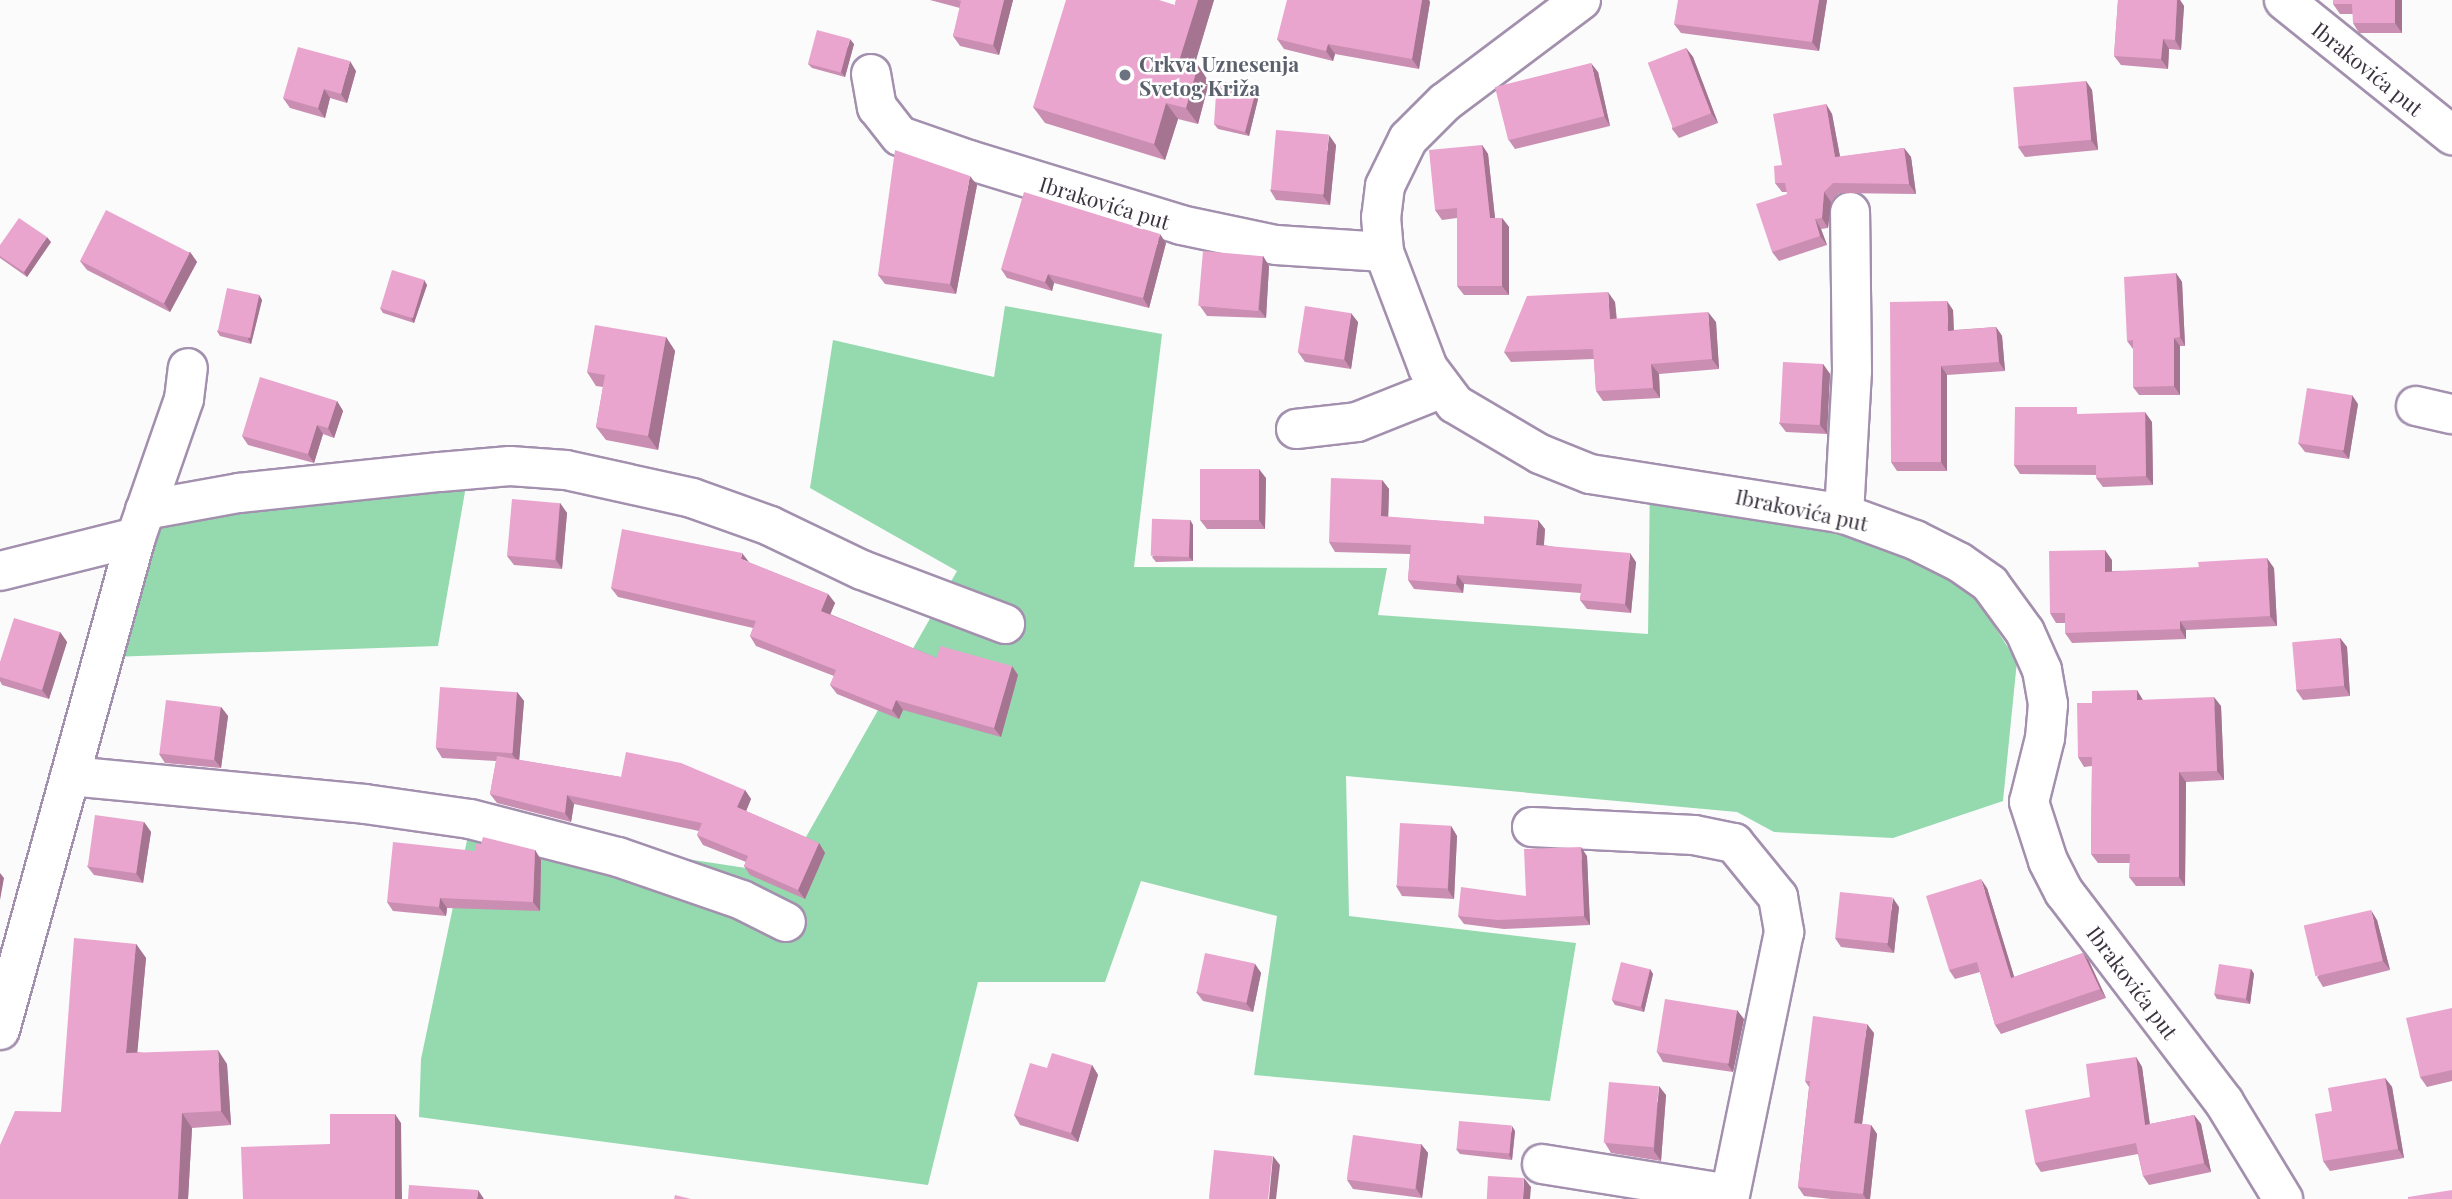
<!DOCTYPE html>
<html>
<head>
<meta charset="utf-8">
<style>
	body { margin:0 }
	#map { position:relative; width:2452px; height:1199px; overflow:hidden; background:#fbfbfb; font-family:"Playfair Display",serif }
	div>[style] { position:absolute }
	.green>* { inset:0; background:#95d9ae }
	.roads { filter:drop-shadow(2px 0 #a390ae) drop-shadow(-2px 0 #a390ae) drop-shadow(0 2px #a390ae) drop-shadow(0 -2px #a390ae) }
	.minor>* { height:38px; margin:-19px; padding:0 19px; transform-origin:19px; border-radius:19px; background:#fff }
	.wall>* { inset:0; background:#c98eb2 }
	.shaded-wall>* { inset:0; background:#a47491 }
	.building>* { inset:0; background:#eaa5cf; transform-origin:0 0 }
	.dots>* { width:19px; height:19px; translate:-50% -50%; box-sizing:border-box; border:4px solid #fff; border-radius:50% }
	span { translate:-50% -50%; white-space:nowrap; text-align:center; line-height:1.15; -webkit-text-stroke:5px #fff; paint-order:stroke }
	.worship-label { font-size:21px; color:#5b616d; font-weight:700 }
	.left { translate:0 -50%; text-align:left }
	.street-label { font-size:21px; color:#3b333f }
</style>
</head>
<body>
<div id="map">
	<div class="green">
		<i style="clip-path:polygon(1005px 306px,1162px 334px,1134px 567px,1387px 568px,1378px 615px,1648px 634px,1650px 479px,1753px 501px,1960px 574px,2017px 661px,2003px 801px,1893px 838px,1774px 832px,1737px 812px,1346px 776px,1349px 916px,1576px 943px,1550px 1101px,1254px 1075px,1277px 916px,1141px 881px,1105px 982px,978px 982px,928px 1185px,419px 1117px,421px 1059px,470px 826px,785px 874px,957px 571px,810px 488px,833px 340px,994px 377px)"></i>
		<i style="clip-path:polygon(466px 486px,438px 646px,110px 657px,136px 551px,168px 517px)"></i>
	</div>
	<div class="roads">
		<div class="minor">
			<i style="left:1581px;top:0;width:170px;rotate:143.1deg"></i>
			<i style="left:1445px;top:102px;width:52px;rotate:135deg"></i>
			<i style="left:1408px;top:139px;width:52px;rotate:116.1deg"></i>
			<i style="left:1385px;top:186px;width:31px;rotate:97deg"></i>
			<i style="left:1381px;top:217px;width:35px;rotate:85deg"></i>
			<i style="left:1384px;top:252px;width:124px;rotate:69.2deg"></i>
			<i style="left:1428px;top:368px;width:45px;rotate:53.1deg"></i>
			<i style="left:1455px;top:404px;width:99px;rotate:30.5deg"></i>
			<i style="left:1540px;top:454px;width:54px;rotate:21.8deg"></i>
			<i style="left:1590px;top:474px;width:257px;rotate:8.9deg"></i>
			<i style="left:1844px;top:514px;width:76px;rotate:20.1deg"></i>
			<i style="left:1915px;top:540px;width:49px;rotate:26.6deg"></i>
			<i style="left:1959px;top:562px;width:38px;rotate:35deg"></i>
			<i style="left:1990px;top:584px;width:59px;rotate:53.9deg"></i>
			<i style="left:2025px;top:632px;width:42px;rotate:65.9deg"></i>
			<i style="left:2042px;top:670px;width:35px;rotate:80deg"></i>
			<i style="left:2048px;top:704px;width:34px;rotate:95deg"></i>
			<i style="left:2045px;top:738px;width:66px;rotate:104deg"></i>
			<i style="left:2029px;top:802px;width:62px;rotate:72.1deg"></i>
			<i style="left:2048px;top:861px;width:35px;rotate:63deg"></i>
			<i style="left:2064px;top:892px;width:264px;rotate:52.7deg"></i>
			<i style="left:2224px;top:1102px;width:114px;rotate:58.7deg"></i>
			<i style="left:2284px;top:0;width:216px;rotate:38.8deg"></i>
			<i style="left:871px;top:74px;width:34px;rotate:80deg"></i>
			<i style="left:877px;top:107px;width:37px;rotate:52deg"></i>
			<i style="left:900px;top:136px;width:73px;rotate:19.2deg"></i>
			<i style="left:969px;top:160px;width:222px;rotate:17deg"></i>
			<i style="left:1181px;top:225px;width:97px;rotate:11.9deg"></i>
			<i style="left:1276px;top:245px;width:108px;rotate:3.7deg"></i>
			<i style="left:2416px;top:406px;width:37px;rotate:13deg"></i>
			<i style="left:1296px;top:429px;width:61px;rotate:-6.5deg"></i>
			<i style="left:1357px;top:422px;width:89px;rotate:-21.7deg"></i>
			<i style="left:145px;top:510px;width:96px;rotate:-10.3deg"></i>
			<i style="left:239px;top:493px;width:202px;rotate:-6deg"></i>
			<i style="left:440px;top:472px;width:70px;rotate:-4.9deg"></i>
			<i style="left:510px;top:466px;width:56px;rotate:4.1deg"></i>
			<i style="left:566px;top:470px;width:129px;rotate:12.5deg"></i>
			<i style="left:692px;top:498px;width:83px;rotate:19.7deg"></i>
			<i style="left:770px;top:526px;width:102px;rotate:25.6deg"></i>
			<i style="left:862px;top:570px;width:153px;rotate:20.7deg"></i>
			<i style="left:1844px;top:514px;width:143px;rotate:-86.8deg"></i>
			<i style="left:1852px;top:371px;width:159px;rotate:-90.7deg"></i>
			<i style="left:0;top:571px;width:140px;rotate:-14deg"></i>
			<i style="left:70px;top:776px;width:296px;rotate:5.4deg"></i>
			<i style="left:365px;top:804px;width:106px;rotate:8.1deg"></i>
			<i style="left:470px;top:819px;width:153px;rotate:14.4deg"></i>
			<i style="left:618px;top:857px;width:131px;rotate:19.1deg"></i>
			<i style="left:742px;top:900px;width:49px;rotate:26.6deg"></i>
			<i style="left:1532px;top:827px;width:162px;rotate:2.8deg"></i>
			<i style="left:1694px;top:835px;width:41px;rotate:11.3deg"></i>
			<i style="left:1734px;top:843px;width:70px;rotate:50.8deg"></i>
			<i style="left:1778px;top:897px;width:36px;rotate:80deg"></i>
			<i style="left:1784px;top:932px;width:273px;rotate:101.6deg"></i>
			<i style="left:0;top:1030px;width:511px;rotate:-74.58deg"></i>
			<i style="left:136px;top:537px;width:146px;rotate:-70.8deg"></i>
			<i style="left:184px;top:399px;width:31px;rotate:-83deg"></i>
			<i style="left:1542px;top:1164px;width:190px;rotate:9.1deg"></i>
		</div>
	</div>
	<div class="wall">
		<i style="clip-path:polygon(930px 0,1013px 0,999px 55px,960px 46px,953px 36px,960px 8px)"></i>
		<i style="clip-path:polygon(1176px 0,1214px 0,1194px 65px,1209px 82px,1198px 124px,1178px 119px,1165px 160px,1045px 123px,1033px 107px,1175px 5px)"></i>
		<i style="clip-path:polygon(1422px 0,1429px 0,1430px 2px,1419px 69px,1335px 54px,1333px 61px,1284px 49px,1277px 39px)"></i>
		<i style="clip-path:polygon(1827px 0,1819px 51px,1681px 33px,1674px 24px)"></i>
		<i style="clip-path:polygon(2118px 0,2180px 0,2184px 6px,2181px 50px,2169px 49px,2168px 69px,2121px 65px,2114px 56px)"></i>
		<i style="clip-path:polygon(2333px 0,2402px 0,2402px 33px,2359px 33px,2353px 23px,2353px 14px,2340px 14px,2333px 4px)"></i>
		<i style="clip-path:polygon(854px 44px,845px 77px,812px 68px,808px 64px)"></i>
		<i style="clip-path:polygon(1686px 48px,1693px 57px,1718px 123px,1679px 138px,1672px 129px)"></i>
		<i style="clip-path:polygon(356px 71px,347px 103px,330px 98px,325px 118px,290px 108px,283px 98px)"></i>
		<i style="clip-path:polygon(1598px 72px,1610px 126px,1515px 149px,1508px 139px)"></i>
		<i style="clip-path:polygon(2086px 81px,2092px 90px,2098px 150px,2025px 157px,2018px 147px)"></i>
		<i style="clip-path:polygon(1256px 90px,1259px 95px,1249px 136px,1218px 129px,1214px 124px)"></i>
		<i style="clip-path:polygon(1826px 104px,1832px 114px,1840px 157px,1904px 148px,1911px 157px,1916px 194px,1839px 193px,1831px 202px,1828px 228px,1821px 229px,1827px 245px,1779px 261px,1772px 252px,1787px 194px,1787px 192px,1782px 192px,1775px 183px,1782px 165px)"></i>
		<i style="clip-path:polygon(1336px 145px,1330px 205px,1276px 200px,1270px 190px)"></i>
		<i style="clip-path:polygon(1482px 145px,1488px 154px,1495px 218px,1502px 218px,1509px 227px,1509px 295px,1464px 295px,1457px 286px,1457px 218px,1442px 220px,1435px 210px)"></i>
		<i style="clip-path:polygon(977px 185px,956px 294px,885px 284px,878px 275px)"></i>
		<i style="clip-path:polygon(51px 242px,27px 277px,0 258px,0 245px)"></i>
		<i style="clip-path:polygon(1166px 243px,1149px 308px,1054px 283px,1052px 291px,1007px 278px,1001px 269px)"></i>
		<i style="clip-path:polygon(190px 252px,197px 262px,170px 312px,87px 270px,80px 261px)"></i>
		<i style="clip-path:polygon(1263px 256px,1269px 266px,1266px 318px,1207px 316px,1200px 306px)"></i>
		<i style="clip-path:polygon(2176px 273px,2182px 282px,2185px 346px,2180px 346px,2180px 395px,2139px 395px,2133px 387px,2133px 349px,2127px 341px)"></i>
		<i style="clip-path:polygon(424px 280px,427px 285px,414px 323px,383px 313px,380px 308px)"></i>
		<i style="clip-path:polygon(259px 295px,262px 300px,251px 344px,220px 336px,217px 331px)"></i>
		<i style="clip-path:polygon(1615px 302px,1617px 319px,1716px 322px,1719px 369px,1659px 374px,1660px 398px,1603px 401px,1596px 391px,1594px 359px,1511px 362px,1504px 352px)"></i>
		<i style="clip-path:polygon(1953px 310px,1954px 330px,1996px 327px,2002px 336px,2005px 371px,1947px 375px,1947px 471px,1897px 471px,1891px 462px)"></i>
		<i style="clip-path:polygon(1358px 322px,1351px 369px,1305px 362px,1298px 352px)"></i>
		<i style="clip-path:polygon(666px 337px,675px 351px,658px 450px,606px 440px,596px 427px,603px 387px,596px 386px,587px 372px)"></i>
		<i style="clip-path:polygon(1823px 364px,1830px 374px,1827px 434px,1786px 432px,1779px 423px)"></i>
		<i style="clip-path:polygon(337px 401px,343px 411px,334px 438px,323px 434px,314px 463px,248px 445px,242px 436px)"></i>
		<i style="clip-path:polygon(2358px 404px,2349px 459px,2305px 452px,2298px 443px)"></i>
		<i style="clip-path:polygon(2081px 414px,2152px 422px,2153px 485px,2103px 487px,2096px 478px,2096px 475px,2020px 474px,2014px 465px)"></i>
		<i style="clip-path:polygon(1266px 478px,1265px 529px,1207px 529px,1200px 520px)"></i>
		<i style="clip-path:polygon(1382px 480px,1389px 489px,1388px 517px,1545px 529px,1544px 545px,1636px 562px,1631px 613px,1587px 609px,1580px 600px,1581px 593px,1464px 584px,1463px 593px,1414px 589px,1408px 580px,1410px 554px,1335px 552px,1329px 542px)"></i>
		<i style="clip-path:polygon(560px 503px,567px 513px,562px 569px,514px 565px,507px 556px)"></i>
		<i style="clip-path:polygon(1190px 520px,1193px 525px,1193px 561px,1156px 562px,1152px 557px)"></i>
		<i style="clip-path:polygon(2112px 560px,2112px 571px,2274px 568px,2277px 626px,2186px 630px,2186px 639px,2072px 643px,2065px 633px,2065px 623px,2056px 623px,2050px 613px)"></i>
		<i style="clip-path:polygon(748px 562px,828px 594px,835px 603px,830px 614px,937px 658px,1018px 675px,1001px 737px,903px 710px,899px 719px,837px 694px,830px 685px,834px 676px,756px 646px,750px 636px,753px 628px,618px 597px,611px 588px)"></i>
		<i style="clip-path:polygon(60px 632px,67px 642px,49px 699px,2px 685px,0 681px,0 662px)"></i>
		<i style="clip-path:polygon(2340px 638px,2347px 647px,2350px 696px,2303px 700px,2296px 690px)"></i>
		<i style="clip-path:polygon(517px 692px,524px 701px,519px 760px,621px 777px,745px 790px,751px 799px,746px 811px,819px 843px,825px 853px,805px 899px,750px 875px,744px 866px,746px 862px,703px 845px,697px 835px,699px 831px,574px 804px,571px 822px,497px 803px,490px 794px,496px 761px,442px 758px,436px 748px)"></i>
		<i style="clip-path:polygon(2143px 700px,2221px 706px,2224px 780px,2186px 782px,2185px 886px,2136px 886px,2129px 877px,2130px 863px,2098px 863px,2091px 854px,2092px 766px,2084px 767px,2078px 757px,2092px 703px)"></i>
		<i style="clip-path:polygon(221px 707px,228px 716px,221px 768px,165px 763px,159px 754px)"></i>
		<i style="clip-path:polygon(144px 822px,151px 832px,143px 883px,94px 875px,87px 866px)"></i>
		<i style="clip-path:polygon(1451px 826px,1457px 836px,1454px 899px,1402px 896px,1396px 886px)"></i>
		<i style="clip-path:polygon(535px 850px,541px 860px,540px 911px,447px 908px,446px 916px,393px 911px,387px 902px,475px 851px)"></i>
		<i style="clip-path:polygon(1587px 856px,1590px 925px,1504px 929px,1464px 924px,1458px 916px,1526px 896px)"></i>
		<i style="clip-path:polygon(1987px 888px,2014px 977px,2083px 953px,2089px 961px,2106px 998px,2001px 1034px,1995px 1025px,1980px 972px,1955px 979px,1949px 970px)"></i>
		<i style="clip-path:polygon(1899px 907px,1894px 953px,1841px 947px,1835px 938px)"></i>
		<i style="clip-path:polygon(2377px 920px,2390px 970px,2323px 987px,2317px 977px)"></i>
		<i style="clip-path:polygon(136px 944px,146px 958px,137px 1052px,227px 1064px,231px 1125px,192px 1128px,188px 1199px,0 1199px,61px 1112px)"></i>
		<i style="clip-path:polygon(1255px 964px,1261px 973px,1253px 1012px,1203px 1001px,1196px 992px)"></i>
		<i style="clip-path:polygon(1650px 969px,1653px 974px,1644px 1012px,1615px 1005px,1612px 1000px)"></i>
		<i style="clip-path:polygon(2251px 969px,2254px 974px,2250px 1004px,2217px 999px,2214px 994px)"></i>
		<i style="clip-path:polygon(2452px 1008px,2452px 1081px,2427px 1087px,2420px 1077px)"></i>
		<i style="clip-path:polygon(1744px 1019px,1733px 1072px,1663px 1062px,1657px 1052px)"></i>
		<i style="clip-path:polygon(1874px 1033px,1862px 1124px,1871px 1125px,1877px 1134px,1870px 1199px,1831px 1199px,1804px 1196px,1798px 1187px,1809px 1087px,1805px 1081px)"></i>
		<i style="clip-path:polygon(2136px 1057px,2142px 1067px,2150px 1124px,2194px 1115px,2201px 1124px,2211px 1172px,2149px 1185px,2143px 1176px,2138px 1154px,2041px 1172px,2035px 1163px,2090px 1097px)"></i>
		<i style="clip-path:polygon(1092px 1065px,1098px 1075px,1078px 1142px,1020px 1125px,1014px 1115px,1047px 1068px)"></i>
		<i style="clip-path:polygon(2385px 1078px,2392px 1087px,2404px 1158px,2330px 1171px,2323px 1161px,2332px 1111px)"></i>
		<i style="clip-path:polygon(1666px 1095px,1661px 1161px,1611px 1153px,1605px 1143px)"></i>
		<i style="clip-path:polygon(1515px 1131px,1512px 1160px,1460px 1154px,1456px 1149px)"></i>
		<i style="clip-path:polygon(1421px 1144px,1428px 1153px,1422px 1198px,1353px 1189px,1347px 1180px)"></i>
	</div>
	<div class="shaded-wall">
		<i style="clip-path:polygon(1004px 0,1013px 0,999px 55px,993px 45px)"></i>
		<i style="clip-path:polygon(1198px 0,1214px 0,1191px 77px,1179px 61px)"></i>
		<i style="clip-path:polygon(1422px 0,1429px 0,1430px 2px,1419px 69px,1412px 59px)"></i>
		<i style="clip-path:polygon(1819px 0,1827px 0,1819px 51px,1812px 42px)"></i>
		<i style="clip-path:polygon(2177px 0,2180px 0,2184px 6px,2181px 50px,2175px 40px)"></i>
		<i style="clip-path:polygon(2395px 0,2402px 0,2402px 33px,2395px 23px)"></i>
		<i style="clip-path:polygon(850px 39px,854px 44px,845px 77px,841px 72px)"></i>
		<i style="clip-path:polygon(2163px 39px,2169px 49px,2168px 69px,2161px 59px)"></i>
		<i style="clip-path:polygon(1328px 44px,1335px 54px,1333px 61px,1326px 51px)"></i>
		<i style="clip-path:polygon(1686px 48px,1693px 57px,1718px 123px,1711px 113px)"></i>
		<i style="clip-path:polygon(350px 61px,356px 71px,347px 103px,341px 94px)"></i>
		<i style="clip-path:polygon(1591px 63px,1598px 72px,1610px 126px,1604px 116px)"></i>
		<i style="clip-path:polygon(1198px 65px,1209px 82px,1198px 124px,1186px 108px)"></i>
		<i style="clip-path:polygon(2086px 81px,2092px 90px,2098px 150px,2091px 140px)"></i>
		<i style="clip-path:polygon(324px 89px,330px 98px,325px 118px,318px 108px)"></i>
		<i style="clip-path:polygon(1256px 90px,1259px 95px,1249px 136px,1245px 132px)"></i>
		<i style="clip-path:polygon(1166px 103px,1178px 119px,1165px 160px,1154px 144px)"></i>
		<i style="clip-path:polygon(1826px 104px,1832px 114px,1842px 167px,1835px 157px)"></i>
		<i style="clip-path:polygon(1329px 135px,1336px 145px,1330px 205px,1323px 196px)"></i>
		<i style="clip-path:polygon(1482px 145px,1488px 154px,1496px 227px,1490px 218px)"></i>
		<i style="clip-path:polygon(1904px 148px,1911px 157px,1916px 194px,1909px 184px)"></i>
		<i style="clip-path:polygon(970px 176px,977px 185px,956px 294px,950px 284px)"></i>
		<i style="clip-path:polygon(1824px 192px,1831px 202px,1828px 228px,1822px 218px)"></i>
		<i style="clip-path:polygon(1502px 218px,1509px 227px,1509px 295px,1502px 286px)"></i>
		<i style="clip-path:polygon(1815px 219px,1821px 229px,1827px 245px,1820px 236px)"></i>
		<i style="clip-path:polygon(1160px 234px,1166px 243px,1149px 308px,1143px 298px)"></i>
		<i style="clip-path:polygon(47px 237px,51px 242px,27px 277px,24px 272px)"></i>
		<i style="clip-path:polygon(190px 252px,197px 262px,170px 312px,164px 303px)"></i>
		<i style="clip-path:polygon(1263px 256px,1269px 266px,1266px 318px,1259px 309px)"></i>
		<i style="clip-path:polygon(2176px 273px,2182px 282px,2185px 346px,2180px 337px)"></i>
		<i style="clip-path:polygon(1048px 274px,1054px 283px,1052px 291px,1045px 282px)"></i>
		<i style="clip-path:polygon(424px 280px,427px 285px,414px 323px,411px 318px)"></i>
		<i style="clip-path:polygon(1608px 292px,1615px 302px,1617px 330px,1610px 319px)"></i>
		<i style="clip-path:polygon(259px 295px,262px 300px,251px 344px,248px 339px)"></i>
		<i style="clip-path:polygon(1947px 301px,1953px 310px,1954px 339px,1948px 331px)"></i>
		<i style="clip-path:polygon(1708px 312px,1716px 322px,1719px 369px,1712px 359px)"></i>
		<i style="clip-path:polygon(1351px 313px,1358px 322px,1351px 369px,1344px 359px)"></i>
		<i style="clip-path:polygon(1996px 327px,2002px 336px,2005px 371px,1999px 362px)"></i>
		<i style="clip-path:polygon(666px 337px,675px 351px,658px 450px,648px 436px)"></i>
		<i style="clip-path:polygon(2174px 338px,2180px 346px,2180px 395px,2174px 386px)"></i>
		<i style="clip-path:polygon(1651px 364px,1659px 374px,1660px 398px,1653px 388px)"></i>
		<i style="clip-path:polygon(1823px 364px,1830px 374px,1827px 434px,1820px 425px)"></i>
		<i style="clip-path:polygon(1941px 366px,1947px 375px,1947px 471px,1941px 462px)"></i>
		<i style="clip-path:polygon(2352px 395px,2358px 404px,2349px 459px,2342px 450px)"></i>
		<i style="clip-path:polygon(337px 401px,343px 411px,334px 438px,328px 428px)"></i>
		<i style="clip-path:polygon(2145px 412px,2152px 422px,2153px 485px,2146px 476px)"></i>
		<i style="clip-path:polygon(317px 425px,323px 434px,314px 463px,308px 454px)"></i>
		<i style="clip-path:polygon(1259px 469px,1266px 478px,1265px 529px,1259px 520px)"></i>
		<i style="clip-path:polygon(1382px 480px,1389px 489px,1388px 525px,1381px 516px)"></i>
		<i style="clip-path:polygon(560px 503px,567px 513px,562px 569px,556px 560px)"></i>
		<i style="clip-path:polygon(1190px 520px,1193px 525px,1193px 561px,1189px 557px)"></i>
		<i style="clip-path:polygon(1538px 520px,1545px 529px,1543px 554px,1536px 545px)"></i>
		<i style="clip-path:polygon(2105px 550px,2112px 560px,2112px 581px,2105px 572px)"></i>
		<i style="clip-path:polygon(742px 553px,749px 562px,741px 559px)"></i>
		<i style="clip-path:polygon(1630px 553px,1636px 562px,1631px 613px,1625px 604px)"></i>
		<i style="clip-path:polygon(2267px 558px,2274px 568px,2277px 626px,2270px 616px)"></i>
		<i style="clip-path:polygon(1457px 575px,1464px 584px,1463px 593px,1456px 584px)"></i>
		<i style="clip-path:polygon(828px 594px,835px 603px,828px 620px,821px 611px)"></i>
		<i style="clip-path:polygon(2180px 621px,2186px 630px,2186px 639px,2180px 629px)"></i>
		<i style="clip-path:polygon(60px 632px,67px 642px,49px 699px,42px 690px)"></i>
		<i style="clip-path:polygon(2340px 638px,2347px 647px,2350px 696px,2344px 686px)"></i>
		<i style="clip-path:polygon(1012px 666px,1018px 675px,1001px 737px,994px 728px)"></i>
		<i style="clip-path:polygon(2137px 690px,2143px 700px,2137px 700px)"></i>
		<i style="clip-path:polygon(517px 692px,524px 701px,519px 763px,512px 754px)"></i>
		<i style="clip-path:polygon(2214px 697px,2221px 706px,2224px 780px,2217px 771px)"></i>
		<i style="clip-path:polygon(896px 700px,903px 710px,899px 719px,892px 710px)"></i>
		<i style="clip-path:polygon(221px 707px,228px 716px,221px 768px,214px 759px)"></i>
		<i style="clip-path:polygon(2179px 772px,2186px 782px,2185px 886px,2179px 877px)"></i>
		<i style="clip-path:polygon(745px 790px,751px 799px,744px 816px,737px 807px)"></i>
		<i style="clip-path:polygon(567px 795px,574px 804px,571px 822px,565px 813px)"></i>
		<i style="clip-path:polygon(144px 822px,151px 832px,143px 883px,136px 873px)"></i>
		<i style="clip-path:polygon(1451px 826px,1457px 836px,1454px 899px,1448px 890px)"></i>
		<i style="clip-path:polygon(819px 843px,825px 853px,805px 899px,798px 890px)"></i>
		<i style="clip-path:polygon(1581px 847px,1587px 856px,1590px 925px,1584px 916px)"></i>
		<i style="clip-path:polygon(535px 850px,541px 860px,540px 911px,533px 902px)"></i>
		<i style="clip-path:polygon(0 873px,4px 878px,0 900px)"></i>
		<i style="clip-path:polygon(1981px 879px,1987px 888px,2017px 986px,2011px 978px)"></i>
		<i style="clip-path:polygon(440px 898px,447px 908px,446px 916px,439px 907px)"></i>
		<i style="clip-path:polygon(1893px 898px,1899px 907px,1894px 953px,1887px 944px)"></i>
		<i style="clip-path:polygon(2371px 910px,2377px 920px,2390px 970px,2383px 961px)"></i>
		<i style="clip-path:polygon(136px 944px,146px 958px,136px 1067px,126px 1053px)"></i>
		<i style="clip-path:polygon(2083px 953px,2089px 961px,2106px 998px,2100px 989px)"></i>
		<i style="clip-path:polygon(1255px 964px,1261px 973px,1253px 1012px,1246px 1003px)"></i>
		<i style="clip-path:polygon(1650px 969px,1653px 974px,1644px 1012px,1641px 1007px)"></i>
		<i style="clip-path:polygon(2251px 969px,2254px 974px,2250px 1004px,2246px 999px)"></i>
		<i style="clip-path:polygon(1737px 1010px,1744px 1019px,1733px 1072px,1726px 1062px)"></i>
		<i style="clip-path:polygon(1867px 1024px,1874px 1033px,1861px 1132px,1854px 1123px)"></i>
		<i style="clip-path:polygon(218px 1050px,227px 1064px,231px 1125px,221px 1111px)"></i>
		<i style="clip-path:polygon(2136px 1057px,2142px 1067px,2151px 1134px,2145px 1125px)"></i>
		<i style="clip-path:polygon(1092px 1065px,1098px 1075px,1078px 1142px,1071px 1133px)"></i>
		<i style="clip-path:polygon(2385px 1078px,2392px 1087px,2404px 1158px,2398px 1149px)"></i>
		<i style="clip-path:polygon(1659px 1086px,1666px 1095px,1661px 1161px,1654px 1151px)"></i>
		<i style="clip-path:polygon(182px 1113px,192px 1128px,188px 1199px,178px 1199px)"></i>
		<i style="clip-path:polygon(395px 1114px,401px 1123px,402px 1199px,395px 1199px)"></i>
		<i style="clip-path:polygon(2194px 1115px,2201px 1124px,2211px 1172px,2204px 1163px)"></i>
		<i style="clip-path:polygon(1871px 1125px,1877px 1134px,1870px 1199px,1866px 1199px,1863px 1194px)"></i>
		<i style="clip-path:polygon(1512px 1126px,1515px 1131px,1512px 1160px,1509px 1155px)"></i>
		<i style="clip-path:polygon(1421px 1144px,1428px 1153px,1422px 1198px,1416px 1188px)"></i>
		<i style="clip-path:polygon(1273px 1156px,1280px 1165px,1276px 1199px,1269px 1199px)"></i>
		<i style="clip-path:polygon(1524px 1178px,1531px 1187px,1530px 1199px,1523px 1199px)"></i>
		<i style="clip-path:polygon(478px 1190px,484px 1199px,477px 1199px)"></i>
	</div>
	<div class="building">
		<i style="clip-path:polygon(958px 0,1004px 0,993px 45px,953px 36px,961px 1px)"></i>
		<i style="clip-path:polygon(1066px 0,1159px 0,1175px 5px,1176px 0,1198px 0,1179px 61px,1198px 65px,1186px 108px,1166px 103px,1154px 144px,1033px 107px)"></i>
		<i style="clip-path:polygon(1287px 0,1422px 0,1412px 59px,1328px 44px,1326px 51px,1277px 39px)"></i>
		<i style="clip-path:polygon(1678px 0,1819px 0,1812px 42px,1674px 24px)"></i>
		<i style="clip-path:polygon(2118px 0,2177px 0,2175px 40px,2163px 39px,2161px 59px,2114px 56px)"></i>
		<i style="clip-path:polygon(2333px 0,2395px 0,2395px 23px,2353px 23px,2352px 4px,2333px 4px)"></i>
		<i style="left:817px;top:30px;width:34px;height:35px;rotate:15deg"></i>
		<i style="clip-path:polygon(298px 47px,350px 61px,341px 94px,324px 89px,318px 108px,283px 98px)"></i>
		<i style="left:1686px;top:48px;width:70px;height:41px;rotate:69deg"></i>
		<i style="left:1591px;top:63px;width:55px;height:99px;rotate:76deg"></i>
		<i style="clip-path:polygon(1217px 80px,1256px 90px,1245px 132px,1214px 124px)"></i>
		<i style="left:2086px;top:81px;width:59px;height:73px;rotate:85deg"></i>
		<i style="clip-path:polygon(1826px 104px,1835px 157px,1904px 148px,1909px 184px,1833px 183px,1824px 192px,1822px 218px,1815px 219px,1820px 236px,1772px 252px,1756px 204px,1787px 194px,1785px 183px,1775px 183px,1774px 166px,1782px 165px,1773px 114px)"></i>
		<i style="left:1276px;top:130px;width:53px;height:60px;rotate:5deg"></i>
		<i style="clip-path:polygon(1482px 145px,1490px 218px,1502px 218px,1502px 286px,1457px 286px,1457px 208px,1435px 210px,1429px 150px)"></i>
		<i style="clip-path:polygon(895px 150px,970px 176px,950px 284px,878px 275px)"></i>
		<i style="clip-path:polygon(1024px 192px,1160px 234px,1143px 298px,1048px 274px,1045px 282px,1001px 269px)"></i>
		<i style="left:106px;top:210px;width:94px;height:57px;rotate:27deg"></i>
		<i style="clip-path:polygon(19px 218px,47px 237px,24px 272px,0 256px,0 245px)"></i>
		<i style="left:1203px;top:251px;width:60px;height:55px;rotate:5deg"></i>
		<i style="left:392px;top:270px;width:34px;height:40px;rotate:17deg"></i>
		<i style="clip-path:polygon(2176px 273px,2180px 337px,2174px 338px,2174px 386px,2133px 387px,2133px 340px,2127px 341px,2124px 277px)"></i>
		<i style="left:227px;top:288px;width:33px;height:44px;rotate:12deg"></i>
		<i style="clip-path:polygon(1608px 292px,1610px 319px,1708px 312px,1712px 359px,1651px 364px,1653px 388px,1596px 391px,1593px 349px,1504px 352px,1527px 296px)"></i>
		<i style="clip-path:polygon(1947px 301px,1948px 331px,1996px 327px,1999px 362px,1941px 366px,1941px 462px,1891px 462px,1890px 302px)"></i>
		<i style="left:1305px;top:306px;width:47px;height:47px;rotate:9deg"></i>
		<i style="clip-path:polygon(595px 325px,666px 337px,648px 436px,596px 427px,605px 375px,587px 372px)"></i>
		<i style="left:1783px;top:362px;width:40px;height:61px;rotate:3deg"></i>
		<i style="clip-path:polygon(260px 377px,337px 401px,328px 428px,317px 425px,308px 454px,242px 436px)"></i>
		<i style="left:2307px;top:388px;width:46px;height:56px;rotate:9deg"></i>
		<i style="clip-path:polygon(2015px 407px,2077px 407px,2077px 414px,2145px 412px,2146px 476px,2096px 478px,2096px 465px,2014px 465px)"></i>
		<i style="left:1200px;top:469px;width:59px;height:51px"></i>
		<i style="clip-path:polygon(1331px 478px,1382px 480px,1381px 516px,1484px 524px,1484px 516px,1538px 520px,1536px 545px,1630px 553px,1625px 604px,1580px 600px,1582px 584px,1457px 575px,1456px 584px,1408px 580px,1411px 545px,1329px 542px)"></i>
		<i style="left:512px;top:499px;width:48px;height:57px;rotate:5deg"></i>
		<i style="left:1190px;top:520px;width:37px;height:38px;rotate:92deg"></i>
		<i style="clip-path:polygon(622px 529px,742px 553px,741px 559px,828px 594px,821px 611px,937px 658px,940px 646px,1012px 666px,994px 728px,896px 700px,892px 710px,830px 685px,836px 670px,750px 636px,756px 621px,611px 588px)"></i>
		<i style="clip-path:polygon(2105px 550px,2105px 572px,2199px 567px,2198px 562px,2267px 558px,2270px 616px,2180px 621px,2180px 629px,2065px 633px,2065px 613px,2050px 613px,2049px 551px)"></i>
		<i style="clip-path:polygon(14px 618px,60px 632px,42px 690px,0 677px,0 662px)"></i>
		<i style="left:2340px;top:638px;width:48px;height:48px;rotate:85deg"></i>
		<i style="left:440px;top:687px;width:77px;height:61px;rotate:4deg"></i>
		<i style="clip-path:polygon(2137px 690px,2137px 700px,2214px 697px,2217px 771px,2179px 772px,2179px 877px,2129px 877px,2130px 854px,2091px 854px,2092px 757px,2078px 757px,2077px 703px,2092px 703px,2092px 691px)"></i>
		<i style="left:166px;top:700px;width:55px;height:54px;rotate:7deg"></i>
		<i style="clip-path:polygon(626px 752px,681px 763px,745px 790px,737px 807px,819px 843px,798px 890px,744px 866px,748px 856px,697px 835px,702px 823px,567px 795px,565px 813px,490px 794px,497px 756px,621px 777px)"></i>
		<i style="left:95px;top:815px;width:49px;height:52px;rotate:8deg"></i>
		<i style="left:1400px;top:823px;width:51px;height:63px;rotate:3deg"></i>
		<i style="clip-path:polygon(483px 837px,535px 850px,533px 902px,440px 898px,439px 907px,387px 902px,393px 842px,475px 851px,475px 844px,481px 844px)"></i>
		<i style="clip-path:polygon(1581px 847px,1584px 916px,1498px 920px,1458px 916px,1461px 887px,1526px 896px,1524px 849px)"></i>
		<i style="clip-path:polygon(1981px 879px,2011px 978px,2083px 953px,2100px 989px,1995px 1025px,1977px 962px,1949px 970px,1926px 896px)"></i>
		<i style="left:1840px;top:892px;width:53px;height:46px;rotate:6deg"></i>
		<i style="left:2371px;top:910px;width:52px;height:69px;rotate:77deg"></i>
		<i style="clip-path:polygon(74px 938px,136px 944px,126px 1053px,218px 1050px,221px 1111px,182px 1113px,178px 1199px,0 1199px,0 1145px,15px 1111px,61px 1112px)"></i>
		<i style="left:1205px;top:953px;width:51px;height:40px;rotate:12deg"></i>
		<i style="left:1621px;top:962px;width:30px;height:39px;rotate:14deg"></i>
		<i style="left:2219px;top:964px;width:32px;height:30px;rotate:9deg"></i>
		<i style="left:1665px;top:999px;width:73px;height:54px;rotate:9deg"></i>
		<i style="clip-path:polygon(2452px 1008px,2452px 1070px,2420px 1077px,2406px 1018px)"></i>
		<i style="clip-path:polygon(1813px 1016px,1867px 1024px,1854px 1123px,1871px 1125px,1863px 1194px,1798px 1187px,1810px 1081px,1805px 1081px)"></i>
		<i style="clip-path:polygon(1052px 1053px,1092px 1065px,1071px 1133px,1014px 1115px,1030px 1063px,1047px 1068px)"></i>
		<i style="clip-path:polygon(2136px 1057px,2145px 1125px,2194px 1115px,2204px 1163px,2143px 1176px,2136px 1143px,2035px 1163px,2025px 1110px,2090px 1097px,2086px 1064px)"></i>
		<i style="clip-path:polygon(2385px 1078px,2398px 1149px,2323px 1161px,2315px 1114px,2332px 1111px,2328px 1088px)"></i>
		<i style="left:1609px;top:1082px;width:50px;height:61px;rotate:5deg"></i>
		<i style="clip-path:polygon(330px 1114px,395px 1114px,395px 1199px,243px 1199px,241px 1147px,330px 1144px)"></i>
		<i style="left:1459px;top:1121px;width:53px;height:28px;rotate:5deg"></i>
		<i style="left:1353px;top:1135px;width:69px;height:45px;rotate:8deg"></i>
		<i style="left:1214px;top:1150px;width:59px;height:49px;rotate:6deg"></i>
		<i style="left:1488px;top:1176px;width:36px;height:23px;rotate:3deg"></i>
		<i style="clip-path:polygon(409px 1185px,478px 1190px,477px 1199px,408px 1199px)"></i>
		<i style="clip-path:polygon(2452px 1190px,2452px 1199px,2408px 1199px,2408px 1197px)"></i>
		<i style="clip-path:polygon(675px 1195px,691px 1199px,674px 1199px)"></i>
	</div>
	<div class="dots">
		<i style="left:1125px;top:75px;background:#6b7280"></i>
	</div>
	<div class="worship-label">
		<span class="left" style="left:1139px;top:75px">Crkva Uznesenja<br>Svetog Križa</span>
	</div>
	<div class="street-label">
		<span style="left:2368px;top:68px;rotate:39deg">Ibrakovića put</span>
		<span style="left:1105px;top:202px;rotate:17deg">Ibrakovića put</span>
		<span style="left:1802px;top:509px;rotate:12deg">Ibrakovića put</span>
		<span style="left:2133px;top:982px;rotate:53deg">Ibrakovića put</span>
	</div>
</div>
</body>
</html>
